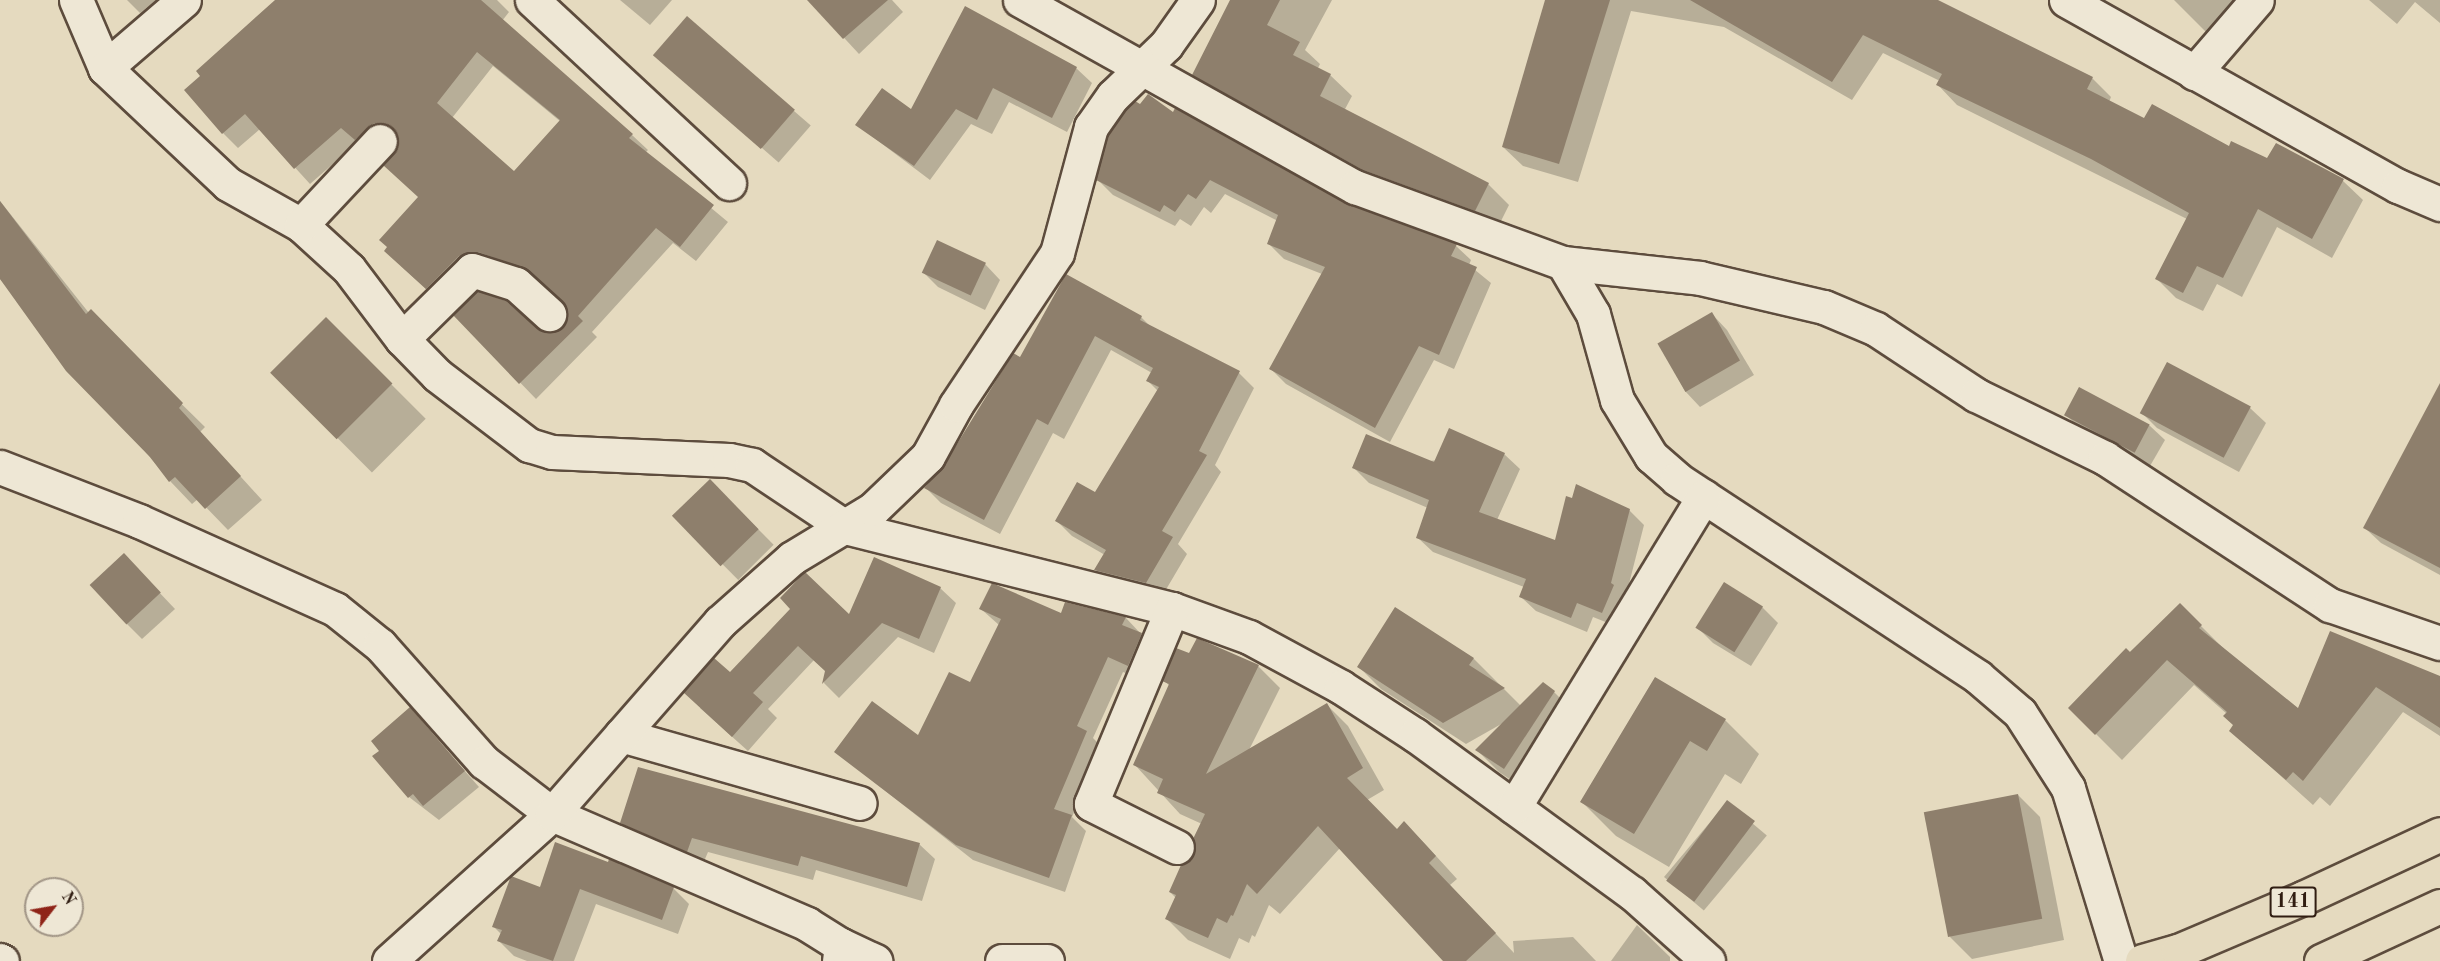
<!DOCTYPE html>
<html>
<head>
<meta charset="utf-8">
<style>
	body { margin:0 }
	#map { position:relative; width:2440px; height:961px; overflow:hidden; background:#e5dabf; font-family:"Old Standard TT",serif }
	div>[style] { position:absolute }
	.shadow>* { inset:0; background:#0003; transform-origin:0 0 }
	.building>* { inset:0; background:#8e7f6c; transform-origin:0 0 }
	.roads { filter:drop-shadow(2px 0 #5d4c3d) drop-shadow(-2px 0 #5d4c3d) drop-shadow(0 2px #5d4c3d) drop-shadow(0 -2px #5d4c3d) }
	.minor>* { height:33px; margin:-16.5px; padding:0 16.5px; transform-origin:16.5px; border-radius:16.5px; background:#eee7d5 }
	.highway>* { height:33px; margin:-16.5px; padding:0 16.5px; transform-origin:16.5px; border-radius:16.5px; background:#e5dabf }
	span { translate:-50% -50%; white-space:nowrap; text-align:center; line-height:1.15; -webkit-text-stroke:4.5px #eee7d5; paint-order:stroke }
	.shield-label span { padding:2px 4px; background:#eee7d5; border:2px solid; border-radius:4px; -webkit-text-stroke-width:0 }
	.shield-label { font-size:20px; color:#301d12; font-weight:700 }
	.north { position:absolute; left:24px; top:877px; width:60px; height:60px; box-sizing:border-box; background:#eee7d5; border:2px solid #a29687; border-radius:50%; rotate:59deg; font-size:16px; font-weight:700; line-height:24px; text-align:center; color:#301d12 }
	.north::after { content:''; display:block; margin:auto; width:21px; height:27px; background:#8f2418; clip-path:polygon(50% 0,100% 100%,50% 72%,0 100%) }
</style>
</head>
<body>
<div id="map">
	<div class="shadow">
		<i style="clip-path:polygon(127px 0,156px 0,140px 13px)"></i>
		<i style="clip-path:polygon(evenodd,276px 0,497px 0,509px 12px,502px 21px,632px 135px,648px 150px,645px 153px,728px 222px,696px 261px,673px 243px,592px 332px,597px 337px,536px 399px,455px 315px,555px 334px,569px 319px,564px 303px,539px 281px,493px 267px,442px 304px,401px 266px,419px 198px,399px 138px,358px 142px,310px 184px,260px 129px,238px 148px,223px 133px,202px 76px,276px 0,493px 66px,561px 122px,514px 174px,452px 118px,493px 66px)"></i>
		<i style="clip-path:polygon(620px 0,672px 0,650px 25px)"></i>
		<i style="clip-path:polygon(809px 0,892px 0,903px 12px,859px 54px)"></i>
		<i style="clip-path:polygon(1244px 0,1332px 0,1305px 50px,1320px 64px,1318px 68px,1330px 75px,1352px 96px,1344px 111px,1488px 184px,1509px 205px,1496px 231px,1385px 191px,1215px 95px,1194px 74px)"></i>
		<i style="clip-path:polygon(1547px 0,1936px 0,2092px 78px,2111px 97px,2109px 102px,2145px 120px,2268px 160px,2276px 145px,2343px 181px,2363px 200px,2332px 258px,2277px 227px,2242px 297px,2217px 284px,2203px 311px,2176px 298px,2157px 279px,2187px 219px,1957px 105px,1938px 85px,1940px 81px,1883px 53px,1852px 100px,1724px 27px,1631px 11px,1578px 182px,1523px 166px,1503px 147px)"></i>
		<i style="clip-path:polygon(2174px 0,2235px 0,2238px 3px,2207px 33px)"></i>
		<i style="clip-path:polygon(2369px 0,2440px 0,2440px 23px,2415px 2px,2397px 24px)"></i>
		<i style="clip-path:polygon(966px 8px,1076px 68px,1092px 83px,1067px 132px,1009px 102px,992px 134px,971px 124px,930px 180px,857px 125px,911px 111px)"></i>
		<i style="left:687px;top:18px;width:164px;height:49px;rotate:41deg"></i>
		<i style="clip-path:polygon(1173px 114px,1345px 205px,1456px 246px,1471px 260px,1469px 265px,1491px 283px,1454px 369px,1434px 360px,1390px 442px,1286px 384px,1271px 369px,1322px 274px,1284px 259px,1269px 244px,1278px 221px,1225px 194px,1211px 213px,1204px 207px,1191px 226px,1180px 219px,1175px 226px,1113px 195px,1098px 180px)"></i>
		<i style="clip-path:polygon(0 201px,89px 313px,205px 427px,200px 432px,262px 500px,228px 530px,198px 499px,192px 504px,170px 481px,0 279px)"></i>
		<i style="clip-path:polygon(985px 264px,1000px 280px,985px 310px,938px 287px,923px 272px)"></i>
		<i style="clip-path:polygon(1712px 314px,1727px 330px,1754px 375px,1700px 407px,1685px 391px,1660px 345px)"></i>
		<i style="clip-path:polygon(1141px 317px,1152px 328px,1239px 373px,1254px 388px,1215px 465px,1221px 472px,1178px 544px,1187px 554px,1161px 598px,1111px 585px,1096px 570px,1105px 555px,1072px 536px,1057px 521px,1095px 494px,1158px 391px,1148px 381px,1152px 373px,1111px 350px,1064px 439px,1053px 433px,1000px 534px,941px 503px,926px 488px,1021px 359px)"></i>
		<i style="left:326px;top:319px;width:141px;height:76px;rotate:45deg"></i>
		<i style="clip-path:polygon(2168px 364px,2250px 408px,2266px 423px,2239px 472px,2157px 428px,2142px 413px)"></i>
		<i style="clip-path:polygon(2440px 388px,2440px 575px,2381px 543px,2365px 528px)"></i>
		<i style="clip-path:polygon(2066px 415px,2149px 425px,2165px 440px,2150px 466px,2081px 430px)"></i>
		<i style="clip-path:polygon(1504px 454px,1520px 469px,1497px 520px,1556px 542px,1629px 510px,1644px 525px,1618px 627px,1593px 617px,1587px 632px,1536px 611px,1520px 596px,1524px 587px,1433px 552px,1417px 537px,1428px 508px,1369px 483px,1354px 468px)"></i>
		<i style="left:710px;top:481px;width:90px;height:50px;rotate:45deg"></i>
		<i style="clip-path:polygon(139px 571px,175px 609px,142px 639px,127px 624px)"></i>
		<i style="clip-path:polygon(1725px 584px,1762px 607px,1778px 623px,1751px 666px,1713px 643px,1698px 628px)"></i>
		<i style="clip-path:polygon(940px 588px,956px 603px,934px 653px,898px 637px,839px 698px,824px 683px,826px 671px,814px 660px,768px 709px,777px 718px,748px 751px,700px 708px,730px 674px,850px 617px)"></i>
		<i style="clip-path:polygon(1066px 603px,1126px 618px,1156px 650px,1143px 680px,1123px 672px,1093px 738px,1102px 747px,1072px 817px,1086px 831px,1065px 892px,973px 860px,836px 752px,918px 737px,971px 684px,999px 625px,981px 609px,1061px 615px)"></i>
		<i style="clip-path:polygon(2180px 605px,2226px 651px,2299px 711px,2331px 633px,2440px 678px,2440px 736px,2403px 712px,2330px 806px,2320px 797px,2313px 805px,2231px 731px,2235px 726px,2227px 714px,2194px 685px,2122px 760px,2070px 708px)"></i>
		<i style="clip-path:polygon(1396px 609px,1474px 659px,1521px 706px,1554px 692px,1576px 714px,1526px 790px,1499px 772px,1477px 750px,1503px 723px,1466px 744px,1381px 689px,1359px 667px)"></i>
		<i style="clip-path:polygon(1190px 655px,1258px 666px,1280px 688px,1249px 750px,1327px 705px,1348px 726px,1384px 790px,1367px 800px,1397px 831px,1404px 823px,1426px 845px,1457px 879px,1450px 885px,1514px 953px,1513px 941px,1573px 937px,1596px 961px,1446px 961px,1340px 848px,1280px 914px,1269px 905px,1255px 937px,1252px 935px,1249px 943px,1239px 938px,1230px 959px,1188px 940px,1167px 919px,1176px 898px,1170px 892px,1195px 856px,1202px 824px,1180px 814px,1135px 765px,1170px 686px,1164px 681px)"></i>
		<i style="clip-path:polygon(410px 709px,479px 787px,439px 820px,409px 797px,381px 751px)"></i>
		<i style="clip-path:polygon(1725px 720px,1759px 754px,1741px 784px,1725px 774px,1669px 867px,1616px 836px,1582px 802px)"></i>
		<i style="clip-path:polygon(2018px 795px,2040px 817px,2064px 940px,1972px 959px,1950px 937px)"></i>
		<i style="left:1727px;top:802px;width:52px;height:98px;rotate:40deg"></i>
		<i style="clip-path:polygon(622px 823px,919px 844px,935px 859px,922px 901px,816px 870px,813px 880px,708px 852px,702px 866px,637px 838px)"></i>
		<i style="clip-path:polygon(556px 844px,673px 888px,689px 904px,678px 934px,596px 904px,574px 961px,527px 961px,514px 956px,499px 941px,501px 934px,493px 926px,540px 889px)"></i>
		<i style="clip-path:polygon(1637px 925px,1670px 957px,1670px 961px,1611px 961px)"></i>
	</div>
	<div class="building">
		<i style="clip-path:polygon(evenodd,275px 0,481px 0,633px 134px,629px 138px,714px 205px,680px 247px,656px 228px,578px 316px,583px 321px,519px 384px,453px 315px,477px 291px,506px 301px,537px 328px,554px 332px,567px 319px,567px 308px,528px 270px,478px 252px,459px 256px,426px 289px,384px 251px,387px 247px,379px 240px,418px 197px,383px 165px,398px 146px,392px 127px,374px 123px,355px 140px,341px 128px,294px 169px,245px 114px,222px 134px,184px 90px,200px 76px,196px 71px,275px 0,477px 52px,560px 120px,514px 171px,437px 103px,477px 52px)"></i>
		<i style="clip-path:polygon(807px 0,888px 0,843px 39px)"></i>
		<i style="clip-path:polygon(1230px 0,1280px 0,1267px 25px,1300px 42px,1293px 55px,1331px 74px,1320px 96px,1489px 183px,1475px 211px,1363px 170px,1192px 75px)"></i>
		<i style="clip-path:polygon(1545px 0,1610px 0,1559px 164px,1502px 147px)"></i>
		<i style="clip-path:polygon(1690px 0,1938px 0,2093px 77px,2087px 89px,2144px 118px,2152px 104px,2229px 146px,2231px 141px,2267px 158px,2276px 143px,2344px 179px,2312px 239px,2258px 209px,2223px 278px,2197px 266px,2183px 293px,2155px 279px,2189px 213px,2091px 159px,1936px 85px,1942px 74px,1863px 35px,1832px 82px)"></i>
		<i style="clip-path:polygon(965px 6px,1077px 67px,1052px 118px,993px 88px,977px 120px,956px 109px,914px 166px,855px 125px,882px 88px,911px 109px)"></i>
		<i style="left:687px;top:16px;width:143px;height:52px;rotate:41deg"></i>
		<i style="clip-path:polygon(1148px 94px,1173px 112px,1175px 108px,1346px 203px,1457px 244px,1451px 256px,1477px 267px,1439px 355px,1419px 346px,1375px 428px,1269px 369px,1325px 267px,1267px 244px,1278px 215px,1210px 180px,1196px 199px,1188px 194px,1175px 212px,1164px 205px,1160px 212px,1096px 180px,1108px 135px,1127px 108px,1135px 101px,1140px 104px)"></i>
		<i style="clip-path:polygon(0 201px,86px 314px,91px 309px,183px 403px,179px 408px,241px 476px,205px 509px,175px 477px,169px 482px,150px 457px,66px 371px,0 279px)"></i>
		<i style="left:937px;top:240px;width:54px;height:36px;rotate:25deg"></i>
		<i style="clip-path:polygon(1066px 274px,1142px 316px,1140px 320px,1240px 371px,1199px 451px,1207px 455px,1162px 531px,1173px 537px,1146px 583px,1094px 570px,1106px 550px,1055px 521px,1077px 482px,1095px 492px,1159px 387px,1146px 381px,1153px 368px,1095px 336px,1048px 425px,1037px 419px,984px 520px,924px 488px,944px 465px,1013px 353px,1020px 357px)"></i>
		<i style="left:1712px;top:312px;width:56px;height:63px;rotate:60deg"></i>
		<i style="left:326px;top:317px;width:94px;height:79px;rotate:45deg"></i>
		<i style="left:2167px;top:362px;width:95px;height:58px;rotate:28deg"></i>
		<i style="clip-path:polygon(2440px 383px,2440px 568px,2363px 528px)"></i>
		<i style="left:2079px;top:387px;width:80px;height:32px;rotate:28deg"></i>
		<i style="clip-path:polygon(1449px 428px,1505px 453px,1479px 512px,1555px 540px,1566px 496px,1572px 498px,1576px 484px,1630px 509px,1611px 583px,1614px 585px,1602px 613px,1577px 603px,1571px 618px,1519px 597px,1526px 579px,1416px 538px,1429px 500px,1352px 468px,1366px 434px,1434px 462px)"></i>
		<i style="left:710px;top:479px;width:70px;height:53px;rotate:46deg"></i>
		<i style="left:124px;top:553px;width:54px;height:47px;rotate:47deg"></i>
		<i style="clip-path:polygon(874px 557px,941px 587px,919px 639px,882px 623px,822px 684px,825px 671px,798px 646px,753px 693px,763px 702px,732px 737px,683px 692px,714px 658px,730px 672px,790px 609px,780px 598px,805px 572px,849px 614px)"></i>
		<i style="left:1724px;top:582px;width:46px;height:54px;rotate:32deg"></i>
		<i style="clip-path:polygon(992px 583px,1061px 613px,1065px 602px,1126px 617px,1122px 625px,1142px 633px,1128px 666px,1108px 657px,1077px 726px,1087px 731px,1054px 809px,1072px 815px,1049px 878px,956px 845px,834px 752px,872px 701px,918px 735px,949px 672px,970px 682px,1001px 619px,979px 609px)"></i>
		<i style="clip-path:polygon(2180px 603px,2202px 625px,2199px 628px,2298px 708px,2330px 631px,2440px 676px,2440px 728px,2376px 687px,2303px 781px,2293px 772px,2286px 780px,2229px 731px,2233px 725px,2223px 716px,2227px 712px,2167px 660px,2095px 735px,2068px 708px,2126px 648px,2130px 652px)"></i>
		<i style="clip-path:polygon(1395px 607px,1474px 658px,1469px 665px,1505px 688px,1443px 723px,1357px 667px)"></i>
		<i style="clip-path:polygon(1197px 638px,1259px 665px,1206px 774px,1327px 703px,1363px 768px,1347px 778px,1397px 829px,1404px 821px,1436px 856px,1429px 863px,1496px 933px,1466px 961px,1443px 961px,1318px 826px,1257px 894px,1247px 884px,1233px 916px,1231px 915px,1227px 923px,1217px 918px,1208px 938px,1165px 919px,1176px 895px,1169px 892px,1181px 865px,1194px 855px,1193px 839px,1205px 814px,1157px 793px,1163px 779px,1133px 765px,1169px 684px,1162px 681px,1176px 648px,1189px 653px)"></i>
		<i style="clip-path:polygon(1655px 677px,1726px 719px,1707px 751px,1690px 741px,1634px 834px,1580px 802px)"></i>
		<i style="clip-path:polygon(1543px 682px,1555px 691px,1504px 769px,1475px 750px)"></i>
		<i style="clip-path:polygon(410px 707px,465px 771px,423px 806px,413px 794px,408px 798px,372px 756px,379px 751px,371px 741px)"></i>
		<i style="clip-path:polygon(638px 767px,920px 843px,907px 887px,801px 856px,798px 866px,692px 838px,687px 852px,620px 823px)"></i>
		<i style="left:2018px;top:794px;width:127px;height:96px;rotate:79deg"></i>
		<i style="left:1727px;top:800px;width:35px;height:101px;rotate:37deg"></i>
		<i style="clip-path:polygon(555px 842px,608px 862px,609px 859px,674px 887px,662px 920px,580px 889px,553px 961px,497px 941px,502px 930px,492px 927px,511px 876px,540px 887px)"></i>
	</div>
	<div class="roads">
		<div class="minor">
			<i style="left:76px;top:0;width:74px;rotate:66.9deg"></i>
			<i style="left:105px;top:68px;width:169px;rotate:43.3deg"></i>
			<i style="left:228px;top:184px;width:84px;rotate:29.3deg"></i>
			<i style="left:301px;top:225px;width:65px;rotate:42.5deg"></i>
			<i style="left:349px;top:269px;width:88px;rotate:52.9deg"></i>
			<i style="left:402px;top:339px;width:50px;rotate:45.8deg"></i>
			<i style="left:437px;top:375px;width:116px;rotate:37.3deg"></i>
			<i style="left:529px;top:445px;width:24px;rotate:17deg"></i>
			<i style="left:552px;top:452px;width:177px;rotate:2.6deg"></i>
			<i style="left:729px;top:460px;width:24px;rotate:12deg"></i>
			<i style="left:752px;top:465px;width:112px;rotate:33.7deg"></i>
			<i style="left:845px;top:527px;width:337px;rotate:14.1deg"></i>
			<i style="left:1172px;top:609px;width:82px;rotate:20deg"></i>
			<i style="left:1249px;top:637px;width:105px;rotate:28.5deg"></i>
			<i style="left:1341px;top:687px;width:88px;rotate:33deg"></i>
			<i style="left:1415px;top:735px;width:268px;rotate:36.1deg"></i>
			<i style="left:1632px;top:893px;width:102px;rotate:41.8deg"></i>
			<i style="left:532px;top:0;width:269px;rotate:42.9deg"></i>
			<i style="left:1020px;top:0;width:384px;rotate:29.2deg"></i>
			<i style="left:1355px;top:187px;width:221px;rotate:20.1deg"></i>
			<i style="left:1563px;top:263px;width:138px;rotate:6.2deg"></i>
			<i style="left:1700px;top:278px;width:127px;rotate:13.2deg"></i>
			<i style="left:1824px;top:307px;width:56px;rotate:22.9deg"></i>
			<i style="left:1876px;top:329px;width:120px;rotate:33.4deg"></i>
			<i style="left:1976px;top:395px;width:144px;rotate:26deg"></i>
			<i style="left:2105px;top:458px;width:269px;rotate:33.2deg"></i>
			<i style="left:2330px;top:605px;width:116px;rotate:19.1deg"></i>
			<i style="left:2066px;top:0;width:381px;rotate:29.3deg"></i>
			<i style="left:2398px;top:186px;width:46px;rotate:23.2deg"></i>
			<i style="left:105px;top:68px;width:104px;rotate:-40.7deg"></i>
			<i style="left:2194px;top:73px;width:96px;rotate:-49.2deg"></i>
			<i style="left:301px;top:225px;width:115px;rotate:-46.8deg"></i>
			<i style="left:1563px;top:263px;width:59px;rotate:59.5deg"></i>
			<i style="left:1593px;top:314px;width:89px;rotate:74.4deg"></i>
			<i style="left:1617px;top:400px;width:66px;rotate:58.7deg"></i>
			<i style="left:1651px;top:456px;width:35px;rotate:41deg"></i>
			<i style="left:1677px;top:479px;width:360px;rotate:33.3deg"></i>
			<i style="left:1978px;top:677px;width:55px;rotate:40.6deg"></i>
			<i style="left:2020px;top:713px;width:89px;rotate:57.4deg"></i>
			<i style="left:2068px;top:788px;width:181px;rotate:73deg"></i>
			<i style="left:402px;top:339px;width:98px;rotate:-44.6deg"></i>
			<i style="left:472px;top:270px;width:46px;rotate:17.7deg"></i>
			<i style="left:516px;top:284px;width:45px;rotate:42.3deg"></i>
			<i style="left:0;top:467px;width:149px;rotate:21.2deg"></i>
			<i style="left:139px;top:521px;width:215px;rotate:24.2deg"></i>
			<i style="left:335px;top:609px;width:58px;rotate:38.7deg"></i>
			<i style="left:380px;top:645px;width:157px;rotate:48.4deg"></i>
			<i style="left:484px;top:762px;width:86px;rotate:37.4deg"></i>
			<i style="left:552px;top:814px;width:278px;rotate:23.3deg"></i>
			<i style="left:807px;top:924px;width:40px;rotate:32deg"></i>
			<i style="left:841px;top:945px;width:16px;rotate:97deg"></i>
			<i style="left:1172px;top:609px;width:211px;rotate:112.6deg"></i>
			<i style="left:1091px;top:804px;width:96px;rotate:26.6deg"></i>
			<i style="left:621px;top:735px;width:248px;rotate:15.9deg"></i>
			<i style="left:1514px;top:807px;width:364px;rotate:-58.6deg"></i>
			<i style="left:841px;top:945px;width:38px;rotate:25deg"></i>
			<i style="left:0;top:960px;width:2px;rotate:27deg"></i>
			<i style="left:389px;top:961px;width:219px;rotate:-42deg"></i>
			<i style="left:552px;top:814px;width:255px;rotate:-48.8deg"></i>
			<i style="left:720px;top:622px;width:96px;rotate:-41.6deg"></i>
			<i style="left:792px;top:558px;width:95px;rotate:-31.2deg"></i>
			<i style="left:873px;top:509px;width:76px;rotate:-43.9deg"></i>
			<i style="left:928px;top:456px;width:58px;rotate:-61.2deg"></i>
			<i style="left:956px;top:405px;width:182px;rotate:-56.4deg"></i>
			<i style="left:1057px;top:253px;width:131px;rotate:-74.9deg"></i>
			<i style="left:1091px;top:127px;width:38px;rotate:-55deg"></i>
			<i style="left:1113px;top:96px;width:74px;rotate:-43.9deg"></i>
			<i style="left:1166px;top:45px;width:55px;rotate:-54.6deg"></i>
			<i style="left:1002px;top:961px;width:45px"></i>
		</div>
		<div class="highway">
			<i style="left:2142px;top:961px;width:37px;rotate:-16deg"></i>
			<i style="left:2178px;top:951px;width:136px;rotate:-23deg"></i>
			<i style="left:2303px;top:898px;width:151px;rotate:-25deg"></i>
			<i style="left:2321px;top:961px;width:131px;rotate:-24.8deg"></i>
		</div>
	</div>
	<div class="shield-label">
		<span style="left:2293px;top:902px">141</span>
	</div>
	<div class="north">N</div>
</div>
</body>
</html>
